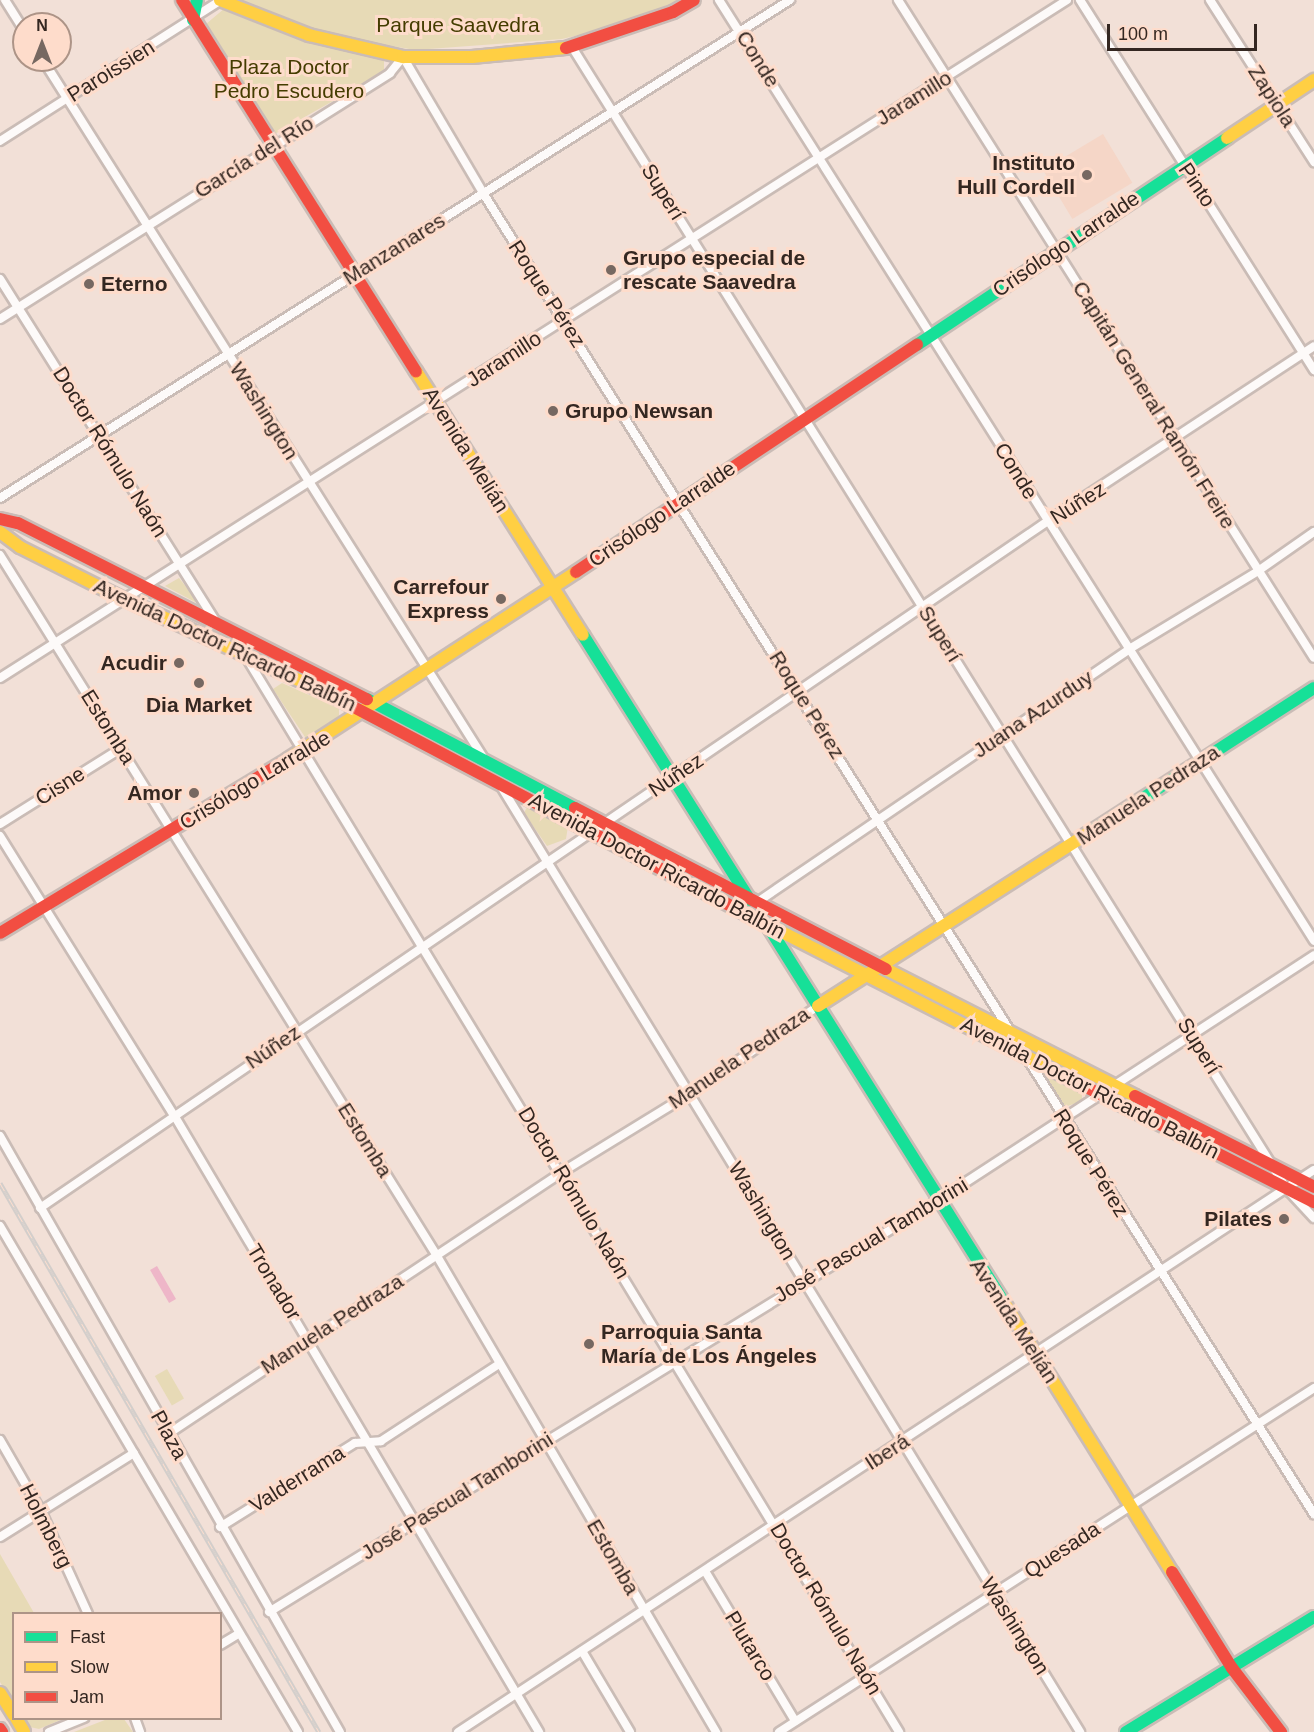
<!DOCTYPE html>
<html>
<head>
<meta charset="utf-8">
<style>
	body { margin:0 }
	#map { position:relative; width:1314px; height:1732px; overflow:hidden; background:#f2e0d7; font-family:Helvetica,sans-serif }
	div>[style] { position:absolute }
	.built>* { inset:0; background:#f5d6c7; transform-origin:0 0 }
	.green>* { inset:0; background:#e7dab6; transform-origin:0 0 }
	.water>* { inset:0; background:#eeb6c8; transform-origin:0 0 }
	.roads { filter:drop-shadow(2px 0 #cabcb6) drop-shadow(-2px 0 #cabcb6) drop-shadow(0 2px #cabcb6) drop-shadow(0 -2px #cabcb6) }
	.street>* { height:8px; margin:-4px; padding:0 4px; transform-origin:4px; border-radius:4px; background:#fdfaf9 }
	.fast>* { height:12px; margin:-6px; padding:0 6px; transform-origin:6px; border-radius:6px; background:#16e098 }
	.slow>* { height:12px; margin:-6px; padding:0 6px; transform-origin:6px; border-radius:6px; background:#ffcf43 }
	.jam>* { height:12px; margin:-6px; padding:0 6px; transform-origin:6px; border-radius:6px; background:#f24e42 }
	.rail>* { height:5px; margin-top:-2.5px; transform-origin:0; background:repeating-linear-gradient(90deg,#fedccb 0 9px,#d3cecb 0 18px); box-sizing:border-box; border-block:2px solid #d3cecb }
	.dots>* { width:16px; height:16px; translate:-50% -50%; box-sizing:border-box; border:3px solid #fedccb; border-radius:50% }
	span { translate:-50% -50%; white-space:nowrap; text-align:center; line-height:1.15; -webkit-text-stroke:6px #fedccb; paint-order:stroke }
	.park-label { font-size:21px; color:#443c00 }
	.street-label { font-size:21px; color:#342721 }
	.poi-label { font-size:21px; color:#342721; font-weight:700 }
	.right { translate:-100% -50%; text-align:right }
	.left { translate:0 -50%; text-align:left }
	.legend { position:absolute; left:12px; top:1612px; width:210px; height:108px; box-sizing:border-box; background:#fedccb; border:2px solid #ad9487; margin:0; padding:8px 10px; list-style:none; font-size:18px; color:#342721 }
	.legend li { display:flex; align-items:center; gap:12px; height:30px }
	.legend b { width:30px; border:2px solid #ad9487 }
	.north { position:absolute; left:12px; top:12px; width:60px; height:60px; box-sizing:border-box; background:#fedccb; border:2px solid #ad9487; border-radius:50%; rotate:0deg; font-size:16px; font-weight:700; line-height:24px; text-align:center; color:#342721 }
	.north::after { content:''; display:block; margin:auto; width:21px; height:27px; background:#766861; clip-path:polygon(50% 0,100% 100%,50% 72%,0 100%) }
	.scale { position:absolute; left:1107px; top:24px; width:150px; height:27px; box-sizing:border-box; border:3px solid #342721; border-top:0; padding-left:8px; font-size:18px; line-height:21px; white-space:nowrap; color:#342721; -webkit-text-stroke:4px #fedccb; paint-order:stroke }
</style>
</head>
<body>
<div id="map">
	<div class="built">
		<i style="left:1103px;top:134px;width:57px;height:70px;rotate:59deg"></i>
	</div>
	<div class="green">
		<i style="clip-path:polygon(236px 0,680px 0,613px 27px,562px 39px,415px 50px,329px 35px)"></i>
		<i style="clip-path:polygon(225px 8px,289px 34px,384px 61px,384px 72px,273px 135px,206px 31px,206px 24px)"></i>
		<i style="clip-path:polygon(179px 578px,195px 598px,195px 602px,165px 586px)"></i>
		<i style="clip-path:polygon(282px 683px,339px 708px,339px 720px,307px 740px,273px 689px)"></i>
		<i style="clip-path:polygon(527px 807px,568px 826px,566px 839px,547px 846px,524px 813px)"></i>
		<i style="clip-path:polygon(1049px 1075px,1082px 1091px,1082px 1101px,1062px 1108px,1044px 1079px)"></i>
		<i style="left:167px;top:1369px;width:34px;height:14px;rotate:60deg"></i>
		<i style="clip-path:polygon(0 1554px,34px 1613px,14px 1614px,13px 1703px,0 1682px)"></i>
		<i style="clip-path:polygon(65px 1718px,39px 1729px,30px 1727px,23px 1719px)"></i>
		<i style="clip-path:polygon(110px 1718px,124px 1719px,133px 1732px,74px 1732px)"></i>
	</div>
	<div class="water">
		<i style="left:157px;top:1266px;width:38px;height:8px;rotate:60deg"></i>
	</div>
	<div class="roads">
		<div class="street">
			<i style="left:5px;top:0;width:36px;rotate:58deg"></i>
			<i style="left:719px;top:0;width:1113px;rotate:57.69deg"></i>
			<i style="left:898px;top:0;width:778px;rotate:57.7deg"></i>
			<i style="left:1080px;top:0;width:438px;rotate:57.7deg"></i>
			<i style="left:1210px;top:0;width:193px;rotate:57.3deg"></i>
			<i style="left:572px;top:47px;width:1346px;rotate:57.96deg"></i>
			<i style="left:1286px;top:1188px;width:41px;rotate:47deg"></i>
			<i style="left:43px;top:60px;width:824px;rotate:57.74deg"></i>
			<i style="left:0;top:141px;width:262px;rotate:-32.5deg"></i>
			<i style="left:0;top:279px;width:407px;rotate:57.8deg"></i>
			<i style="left:0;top:319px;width:461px;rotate:-32.2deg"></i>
			<i style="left:390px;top:73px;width:21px;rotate:-51deg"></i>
			<i style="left:403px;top:57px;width:158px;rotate:59.5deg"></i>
			<i style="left:483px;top:193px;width:1561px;rotate:57.83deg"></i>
			<i style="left:0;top:498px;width:934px;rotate:-32.23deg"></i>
			<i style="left:0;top:555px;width:826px;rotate:58.06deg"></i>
			<i style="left:437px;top:1256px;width:552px;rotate:59.62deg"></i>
			<i style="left:246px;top:657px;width:1258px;rotate:58.72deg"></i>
			<i style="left:0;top:678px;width:1264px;rotate:-32.43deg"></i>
			<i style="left:499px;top:783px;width:1113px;rotate:58.52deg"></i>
			<i style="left:0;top:824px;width:142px;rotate:-32deg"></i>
			<i style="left:0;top:836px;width:329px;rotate:58.1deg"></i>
			<i style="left:174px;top:1115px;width:717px;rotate:59.39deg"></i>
			<i style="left:756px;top:903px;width:453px;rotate:-34.2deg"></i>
			<i style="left:1131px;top:648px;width:149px;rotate:-31.2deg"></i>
			<i style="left:1258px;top:571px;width:68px;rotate:-34.9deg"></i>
			<i style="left:0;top:1136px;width:686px;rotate:60.3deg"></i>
			<i style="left:40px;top:1208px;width:1220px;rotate:-34.28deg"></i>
			<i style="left:1048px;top:521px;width:318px;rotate:-33.3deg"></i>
			<i style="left:0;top:1226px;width:587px;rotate:59.5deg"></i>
			<i style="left:168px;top:1434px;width:473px;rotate:-33.6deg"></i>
			<i style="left:562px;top:1172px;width:151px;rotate:-31.5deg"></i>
			<i style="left:691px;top:1093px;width:154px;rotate:-34.4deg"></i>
			<i style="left:0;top:1440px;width:84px;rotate:60.1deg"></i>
			<i style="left:42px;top:1513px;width:111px;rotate:65.5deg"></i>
			<i style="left:220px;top:1527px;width:159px;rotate:-31.9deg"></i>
			<i style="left:355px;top:1443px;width:26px;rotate:-4deg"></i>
			<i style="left:381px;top:1441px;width:141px;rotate:-33.1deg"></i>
			<i style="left:0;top:1537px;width:158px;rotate:-32.1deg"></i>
			<i style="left:705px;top:1571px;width:175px;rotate:59deg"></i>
			<i style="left:269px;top:1612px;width:784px;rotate:-31.6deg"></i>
			<i style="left:937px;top:1201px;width:450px;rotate:-33.1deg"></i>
			<i style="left:220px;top:1645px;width:21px;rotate:-31deg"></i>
			<i style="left:582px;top:1651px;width:94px;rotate:59.3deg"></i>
			<i style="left:135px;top:1718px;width:15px;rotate:70deg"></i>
			<i style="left:49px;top:1732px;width:38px;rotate:-22deg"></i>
			<i style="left:458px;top:1732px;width:1024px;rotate:-33.29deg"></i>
			<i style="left:779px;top:1732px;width:636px;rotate:-32.74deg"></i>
		</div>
		<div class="fast">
			<i style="left:193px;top:20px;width:20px;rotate:-79deg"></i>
			<i style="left:917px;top:345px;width:373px;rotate:-33.7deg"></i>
			<i style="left:583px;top:635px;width:313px;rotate:57.8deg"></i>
			<i style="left:367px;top:699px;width:235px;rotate:27.7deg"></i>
			<i style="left:1092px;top:831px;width:264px;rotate:-32.8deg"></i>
			<i style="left:768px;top:926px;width:446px;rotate:57.9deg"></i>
			<i style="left:1126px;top:1732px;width:220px;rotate:-31.5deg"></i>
		</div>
		<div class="slow">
			<i style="left:220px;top:0;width:96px;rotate:21.5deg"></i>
			<i style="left:309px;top:35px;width:97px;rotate:13.2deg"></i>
			<i style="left:403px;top:57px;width:69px"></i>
			<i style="left:472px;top:57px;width:94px;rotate:-5.5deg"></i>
			<i style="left:1227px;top:138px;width:105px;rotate:-33.7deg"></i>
			<i style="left:416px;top:371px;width:312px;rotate:57.7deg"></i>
			<i style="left:0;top:532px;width:25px;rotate:37deg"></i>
			<i style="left:20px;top:547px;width:114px;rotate:26.6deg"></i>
			<i style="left:122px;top:598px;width:230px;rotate:24.9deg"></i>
			<i style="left:288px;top:759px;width:343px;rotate:-33deg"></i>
			<i style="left:770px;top:926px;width:339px;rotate:27deg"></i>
			<i style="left:886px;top:969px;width:280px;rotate:27deg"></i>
			<i style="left:818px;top:1006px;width:325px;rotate:-32.6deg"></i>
			<i style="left:1005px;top:1304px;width:316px;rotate:58.1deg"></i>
			<i style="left:0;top:1693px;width:26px;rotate:58deg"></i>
			<i style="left:16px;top:1718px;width:16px;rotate:60deg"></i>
		</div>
		<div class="jam">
			<i style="left:182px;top:0;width:439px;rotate:57.8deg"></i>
			<i style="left:566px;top:48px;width:113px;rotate:-18.6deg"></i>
			<i style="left:673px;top:12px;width:24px;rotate:-30deg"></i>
			<i style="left:0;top:519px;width:18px;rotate:13deg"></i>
			<i style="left:18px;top:523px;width:391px;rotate:26.8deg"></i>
			<i style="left:576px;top:572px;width:410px;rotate:-33.7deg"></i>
			<i style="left:331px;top:695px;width:496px;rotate:27.8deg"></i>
			<i style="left:575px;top:808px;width:350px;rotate:27.4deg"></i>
			<i style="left:0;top:933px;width:336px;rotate:-31.1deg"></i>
			<i style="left:1072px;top:1080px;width:271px;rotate:26.8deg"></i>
			<i style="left:1135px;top:1096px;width:201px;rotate:26.9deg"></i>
			<i style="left:1172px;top:1572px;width:113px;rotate:58deg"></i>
			<i style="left:1232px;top:1668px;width:81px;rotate:52.6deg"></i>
			<i style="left:0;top:1729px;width:4px;rotate:56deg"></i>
		</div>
	</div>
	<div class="rail">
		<i style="left:0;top:1183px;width:635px;rotate:59.84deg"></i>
	</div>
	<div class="dots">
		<i style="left:1087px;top:175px;background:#766861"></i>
		<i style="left:611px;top:270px;background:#766861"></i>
		<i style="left:89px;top:284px;background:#766861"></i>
		<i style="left:553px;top:411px;background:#766861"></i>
		<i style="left:501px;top:599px;background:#766861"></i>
		<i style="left:179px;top:663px;background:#766861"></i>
		<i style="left:199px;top:683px;background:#766861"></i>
		<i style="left:194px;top:793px;background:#766861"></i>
		<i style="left:1284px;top:1219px;background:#766861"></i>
		<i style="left:589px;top:1344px;background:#766861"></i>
	</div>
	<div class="park-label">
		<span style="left:458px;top:25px">Parque Saavedra</span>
		<span style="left:289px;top:79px">Plaza Doctor<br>Pedro Escudero</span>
	</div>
	<div class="street-label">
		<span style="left:758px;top:59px;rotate:58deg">Conde</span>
		<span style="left:111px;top:71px;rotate:-32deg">Paroissien</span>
		<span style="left:1272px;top:96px;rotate:57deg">Zapiola</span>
		<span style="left:914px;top:98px;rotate:-32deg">Jaramillo</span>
		<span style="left:254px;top:157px;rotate:-32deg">García del Río</span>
		<span style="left:1197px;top:185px;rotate:56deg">Pinto</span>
		<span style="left:663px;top:192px;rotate:58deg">Superí</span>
		<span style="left:1066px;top:244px;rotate:-34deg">Crisólogo Larralde</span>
		<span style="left:394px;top:249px;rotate:-32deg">Manzanares</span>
		<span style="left:547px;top:294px;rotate:57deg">Roque Pérez</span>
		<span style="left:504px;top:359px;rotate:-33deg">Jaramillo</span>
		<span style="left:1154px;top:405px;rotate:58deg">Capitán General Ramón Freire</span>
		<span style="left:264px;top:411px;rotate:58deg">Washington</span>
		<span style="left:466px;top:450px;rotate:58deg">Avenida Melián</span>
		<span style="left:110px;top:452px;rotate:58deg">Doctor Rómulo Naón</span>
		<span style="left:1016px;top:471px;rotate:58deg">Conde</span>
		<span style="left:1078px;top:503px;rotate:-32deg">Núñez</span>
		<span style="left:662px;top:514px;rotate:-34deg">Crisólogo Larralde</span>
		<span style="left:940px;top:634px;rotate:58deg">Superí</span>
		<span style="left:225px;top:645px;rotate:25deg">Avenida Doctor Ricardo Balbín</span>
		<span style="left:807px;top:705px;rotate:58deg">Roque Pérez</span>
		<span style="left:1033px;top:714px;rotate:-34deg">Juana Azurduy</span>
		<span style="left:108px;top:727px;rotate:58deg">Estomba</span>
		<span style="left:676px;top:775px;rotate:-34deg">Núñez</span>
		<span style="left:255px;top:780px;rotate:-31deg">Crisólogo Larralde</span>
		<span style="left:60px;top:786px;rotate:-32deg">Cisne</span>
		<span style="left:1148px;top:795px;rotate:-33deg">Manuela Pedraza</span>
		<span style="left:657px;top:866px;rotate:28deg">Avenida Doctor Ricardo Balbín</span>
		<span style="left:1199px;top:1046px;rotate:58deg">Superí</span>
		<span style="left:273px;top:1047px;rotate:-34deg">Núñez</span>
		<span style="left:739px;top:1058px;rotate:-34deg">Manuela Pedraza</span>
		<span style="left:1090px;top:1088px;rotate:27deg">Avenida Doctor Ricardo Balbín</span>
		<span style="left:365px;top:1140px;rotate:58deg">Estomba</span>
		<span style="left:1091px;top:1163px;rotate:58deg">Roque Pérez</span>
		<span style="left:574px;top:1193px;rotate:59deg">Doctor Rómulo Naón</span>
		<span style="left:762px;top:1211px;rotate:59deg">Washington</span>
		<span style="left:871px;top:1240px;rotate:-31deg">José Pascual Tamborini</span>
		<span style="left:274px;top:1282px;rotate:59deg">Tronador</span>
		<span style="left:1014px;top:1321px;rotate:57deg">Avenida Melián</span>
		<span style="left:332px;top:1324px;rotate:-33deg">Manuela Pedraza</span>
		<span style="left:169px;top:1435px;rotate:61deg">Plaza</span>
		<span style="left:887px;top:1452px;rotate:-33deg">Iberá</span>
		<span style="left:297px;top:1479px;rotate:-32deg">Valderrama</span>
		<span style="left:457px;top:1496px;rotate:-32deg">José Pascual Tamborini</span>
		<span style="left:46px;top:1526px;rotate:63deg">Holmberg</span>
		<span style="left:1062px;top:1550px;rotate:-33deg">Quesada</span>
		<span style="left:613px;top:1557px;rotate:60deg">Estomba</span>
		<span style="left:826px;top:1609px;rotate:59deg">Doctor Rómulo Naón</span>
		<span style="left:1015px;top:1626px;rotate:58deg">Washington</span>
		<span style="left:750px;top:1646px;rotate:59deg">Plutarco</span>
	</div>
	<div class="poi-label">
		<span class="right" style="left:1075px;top:175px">Instituto<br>Hull Cordell</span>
		<span class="left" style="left:623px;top:270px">Grupo especial de<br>rescate Saavedra</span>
		<span class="left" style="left:101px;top:284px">Eterno</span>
		<span class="left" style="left:565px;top:411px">Grupo Newsan</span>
		<span class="right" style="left:489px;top:599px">Carrefour<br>Express</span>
		<span class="right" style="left:167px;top:663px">Acudir</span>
		<span style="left:199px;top:705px">Dia Market</span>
		<span class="right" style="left:182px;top:793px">Amor</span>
		<span class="right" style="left:1272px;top:1219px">Pilates</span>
		<span class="left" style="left:601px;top:1344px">Parroquia Santa<br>María de Los Ángeles</span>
	</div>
	<ul class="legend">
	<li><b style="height:8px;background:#16e098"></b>Fast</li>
	<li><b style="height:8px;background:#ffcf43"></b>Slow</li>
	<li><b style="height:8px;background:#f24e42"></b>Jam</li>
	</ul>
	<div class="north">N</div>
	<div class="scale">100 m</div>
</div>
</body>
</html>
